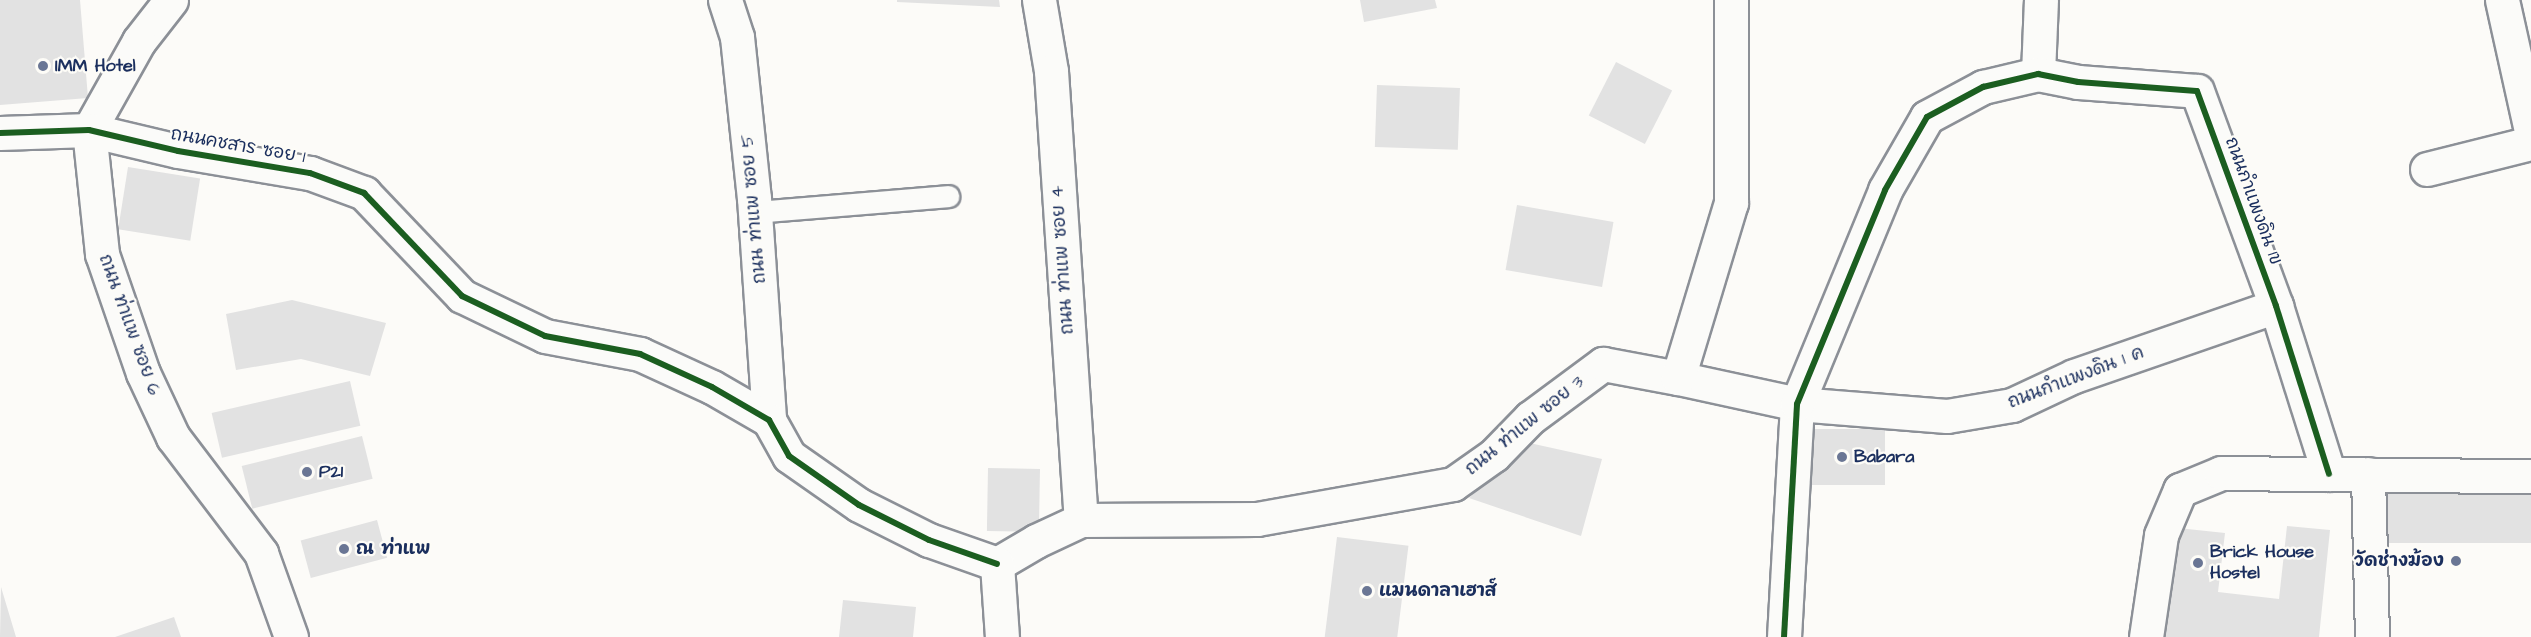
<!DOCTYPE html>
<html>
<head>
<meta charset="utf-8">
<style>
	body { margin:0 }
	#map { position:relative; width:2531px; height:637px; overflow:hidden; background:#fcfbf8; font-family:"Architects Daughter","Playpen Sans Thai",sans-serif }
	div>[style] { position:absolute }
	.building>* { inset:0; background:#e2e2e2; transform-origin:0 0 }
	.roads { filter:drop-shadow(2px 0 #8c9097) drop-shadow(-2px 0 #8c9097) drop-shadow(0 2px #8c9097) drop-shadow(0 -2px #8c9097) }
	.service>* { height:21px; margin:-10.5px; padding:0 10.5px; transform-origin:10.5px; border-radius:10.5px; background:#fbfbf9 }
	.minor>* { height:33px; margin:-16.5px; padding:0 16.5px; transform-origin:16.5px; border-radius:16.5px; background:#fbfbf9 }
	.cycleway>* { height:6px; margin:-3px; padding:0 3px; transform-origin:3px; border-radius:3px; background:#1b5e20 }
	.dots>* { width:16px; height:16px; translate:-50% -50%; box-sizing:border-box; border:3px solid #fdfcf7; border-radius:50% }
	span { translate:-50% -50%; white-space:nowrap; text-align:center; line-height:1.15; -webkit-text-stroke:4.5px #fdfcf7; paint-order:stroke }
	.poi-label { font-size:18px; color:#1b2f5e; font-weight:700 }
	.left { translate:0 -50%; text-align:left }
	.right { translate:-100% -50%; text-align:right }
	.street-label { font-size:18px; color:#1b2f5e }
</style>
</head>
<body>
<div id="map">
	<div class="building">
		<i style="clip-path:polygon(0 0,80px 0,88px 98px,0 105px)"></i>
		<i style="clip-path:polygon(897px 0,999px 0,1000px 7px,897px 2px)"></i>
		<i style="clip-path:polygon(1360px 0,1435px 0,1437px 8px,1364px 22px)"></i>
		<i style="left:1616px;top:62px;width:63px;height:60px;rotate:27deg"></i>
		<i style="left:1377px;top:85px;width:83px;height:62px;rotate:2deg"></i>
		<i style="left:128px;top:167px;width:73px;height:63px;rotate:9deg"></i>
		<i style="left:1517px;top:205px;width:98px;height:66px;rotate:10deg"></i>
		<i style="clip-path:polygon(292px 300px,386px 323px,370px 376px,301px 359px,236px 370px,226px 314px)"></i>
		<i style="left:350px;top:381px;width:46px;height:142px;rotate:77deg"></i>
		<i style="left:1799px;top:429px;width:86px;height:56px"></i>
		<i style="left:362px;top:436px;width:44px;height:124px;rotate:76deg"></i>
		<i style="clip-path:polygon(1525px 442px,1602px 459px,1581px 536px,1469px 498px)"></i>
		<i style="left:988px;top:468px;width:52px;height:63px;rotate:1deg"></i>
		<i style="left:2531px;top:490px;width:53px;height:143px;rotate:90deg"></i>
		<i style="left:377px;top:520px;width:39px;height:79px;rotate:75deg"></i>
		<i style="clip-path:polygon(2287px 526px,2330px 530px,2319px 637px,2165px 637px,2178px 528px,2225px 533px,2218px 592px,2279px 599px)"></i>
		<i style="left:1337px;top:537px;width:72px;height:101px;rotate:7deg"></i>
		<i style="clip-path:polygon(1px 587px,16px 637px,0 637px)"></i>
		<i style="clip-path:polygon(843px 600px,916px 607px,913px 637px,839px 637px)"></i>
		<i style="clip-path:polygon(174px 617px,181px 637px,115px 637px)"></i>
	</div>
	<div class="roads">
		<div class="service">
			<i style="left:755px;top:212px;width:194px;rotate:-4.7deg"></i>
		</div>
		<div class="minor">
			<i style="left:171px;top:0;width:52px;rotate:128deg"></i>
			<i style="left:139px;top:41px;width:102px;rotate:119.3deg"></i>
			<i style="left:89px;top:130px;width:125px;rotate:84deg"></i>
			<i style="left:102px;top:254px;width:126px;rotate:71deg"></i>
			<i style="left:143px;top:373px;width:71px;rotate:64.9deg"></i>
			<i style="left:173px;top:437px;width:146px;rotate:52.8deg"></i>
			<i style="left:261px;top:553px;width:89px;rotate:70.3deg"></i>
			<i style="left:725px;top:0;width:39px;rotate:72deg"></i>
			<i style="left:737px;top:37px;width:162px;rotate:84deg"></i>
			<i style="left:754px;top:198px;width:223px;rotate:86.1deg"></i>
			<i style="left:1039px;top:0;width:72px;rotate:80.4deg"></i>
			<i style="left:1051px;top:71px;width:450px;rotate:86.2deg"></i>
			<i style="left:2502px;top:0;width:134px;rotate:77.5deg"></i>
			<i style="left:2038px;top:74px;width:74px;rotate:-87.7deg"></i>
			<i style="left:0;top:133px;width:89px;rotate:-1.9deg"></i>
			<i style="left:89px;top:130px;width:91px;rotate:13.3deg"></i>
			<i style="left:178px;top:151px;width:134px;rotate:9.5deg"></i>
			<i style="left:310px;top:173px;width:58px;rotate:20.3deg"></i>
			<i style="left:364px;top:193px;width:142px;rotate:46.4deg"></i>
			<i style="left:462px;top:296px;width:92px;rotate:25.7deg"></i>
			<i style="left:545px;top:336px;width:97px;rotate:10.7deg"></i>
			<i style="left:640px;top:354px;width:79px;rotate:24.6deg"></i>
			<i style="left:712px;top:387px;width:66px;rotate:30.1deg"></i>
			<i style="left:769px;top:420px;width:41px;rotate:60.9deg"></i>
			<i style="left:789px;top:456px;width:85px;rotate:35deg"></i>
			<i style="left:859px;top:505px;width:78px;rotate:26.6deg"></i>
			<i style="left:929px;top:540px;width:72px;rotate:19.4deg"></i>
			<i style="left:2427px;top:169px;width:107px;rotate:-14deg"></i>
			<i style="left:1678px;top:378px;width:122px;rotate:12.3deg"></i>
			<i style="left:1797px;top:404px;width:150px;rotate:4.6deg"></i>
			<i style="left:1947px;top:416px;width:66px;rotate:-9.6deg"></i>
			<i style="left:2012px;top:405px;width:68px;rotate:-25.1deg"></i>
			<i style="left:2074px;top:376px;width:214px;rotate:-19.1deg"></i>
			<i style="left:2368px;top:474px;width:163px;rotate:88.6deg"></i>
			<i style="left:997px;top:564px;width:45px;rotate:-30.5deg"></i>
			<i style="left:1036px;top:541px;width:50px;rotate:-25deg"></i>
			<i style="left:1081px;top:520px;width:176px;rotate:-0.3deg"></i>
			<i style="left:1257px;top:519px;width:199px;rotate:-10.1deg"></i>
			<i style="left:1453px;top:484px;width:50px;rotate:-35.3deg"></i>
			<i style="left:1494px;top:455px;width:52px;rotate:-45.8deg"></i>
			<i style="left:1530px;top:418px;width:91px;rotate:-36.5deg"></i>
			<i style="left:1603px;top:364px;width:76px;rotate:10.6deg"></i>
			<i style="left:1678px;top:378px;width:183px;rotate:-73.2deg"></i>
			<i style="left:1731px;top:203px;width:203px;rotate:-90deg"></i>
			<i style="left:997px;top:564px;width:73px;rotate:86.1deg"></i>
			<i style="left:1784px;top:637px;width:233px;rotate:-86.8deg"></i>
			<i style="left:1797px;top:404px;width:231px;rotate:-67.6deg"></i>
			<i style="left:1885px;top:190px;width:84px;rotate:-60.1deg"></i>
			<i style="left:1927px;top:117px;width:64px;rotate:-28.2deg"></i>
			<i style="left:1983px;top:87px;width:57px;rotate:-13.3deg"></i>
			<i style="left:2038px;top:74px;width:41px;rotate:11.3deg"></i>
			<i style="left:2078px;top:82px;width:119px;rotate:4.3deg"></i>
			<i style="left:2197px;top:91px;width:229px;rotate:69.8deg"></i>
			<i style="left:2276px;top:306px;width:176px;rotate:72.5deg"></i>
			<i style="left:2146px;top:637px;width:103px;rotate:-81.6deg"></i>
			<i style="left:2161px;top:535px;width:49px;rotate:-67.1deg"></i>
			<i style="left:2180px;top:490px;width:44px;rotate:-22.5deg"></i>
			<i style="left:2221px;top:473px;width:310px;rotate:0.6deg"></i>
		</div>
	</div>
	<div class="cycleway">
		<i style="left:0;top:133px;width:89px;rotate:-1.9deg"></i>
		<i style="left:89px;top:130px;width:91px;rotate:13.3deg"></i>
		<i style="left:178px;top:151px;width:134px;rotate:9.5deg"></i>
		<i style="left:310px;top:173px;width:58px;rotate:20.3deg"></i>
		<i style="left:364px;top:193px;width:142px;rotate:46.4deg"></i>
		<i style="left:462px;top:296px;width:92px;rotate:25.7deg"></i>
		<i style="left:545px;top:336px;width:97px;rotate:10.7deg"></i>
		<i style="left:640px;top:354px;width:79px;rotate:24.6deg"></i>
		<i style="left:712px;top:387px;width:66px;rotate:30.1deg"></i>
		<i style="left:769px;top:420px;width:41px;rotate:60.9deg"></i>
		<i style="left:789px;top:456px;width:85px;rotate:35deg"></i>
		<i style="left:859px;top:505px;width:78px;rotate:26.6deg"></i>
		<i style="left:929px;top:540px;width:72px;rotate:19.4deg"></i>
		<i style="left:1784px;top:637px;width:233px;rotate:-86.8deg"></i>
		<i style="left:1797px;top:404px;width:231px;rotate:-67.6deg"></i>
		<i style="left:1885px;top:190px;width:84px;rotate:-60.1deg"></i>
		<i style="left:1927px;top:117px;width:64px;rotate:-28.2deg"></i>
		<i style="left:1983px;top:87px;width:57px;rotate:-13.3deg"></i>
		<i style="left:2038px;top:74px;width:41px;rotate:11.3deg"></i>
		<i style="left:2078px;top:82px;width:119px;rotate:4.3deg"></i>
		<i style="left:2197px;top:91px;width:229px;rotate:69.8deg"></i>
		<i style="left:2276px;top:306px;width:176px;rotate:72.5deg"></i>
	</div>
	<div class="dots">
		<i style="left:43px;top:66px;background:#6a7694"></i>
		<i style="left:1842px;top:457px;background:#6a7694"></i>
		<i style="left:307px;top:472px;background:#6a7694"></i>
		<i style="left:344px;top:549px;background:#6a7694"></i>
		<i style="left:2456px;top:561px;background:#6a7694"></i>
		<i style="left:2198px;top:563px;background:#6a7694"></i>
		<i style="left:1367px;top:591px;background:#6a7694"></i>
	</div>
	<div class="poi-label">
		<span class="left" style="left:55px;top:66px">IMM Hotel</span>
		<span class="left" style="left:1854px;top:457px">Babara</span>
		<span class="left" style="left:319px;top:472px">P21</span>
		<span class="left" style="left:356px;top:549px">ณ ท่าแพ</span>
		<span class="left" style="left:2210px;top:563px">Brick House<br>Hostel</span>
		<span class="right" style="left:2444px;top:561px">วัดช่างฆ้อง</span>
		<span class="left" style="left:1379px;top:591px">แมนดาลาเฮาส์</span>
	</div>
	<div class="street-label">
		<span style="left:238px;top:146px;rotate:10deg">ถนนคชสาร ซอย 1</span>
		<span style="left:2253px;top:201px;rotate:70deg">ถนนกำแพงดิน 1ข</span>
		<span style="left:754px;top:209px;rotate:-95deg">ถนน ท่าแพ ซอย 5</span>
		<span style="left:1063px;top:260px;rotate:-94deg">ถนน ท่าแพ ซอย 4</span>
		<span style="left:129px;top:325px;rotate:70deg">ถนน ท่าแพ ซอย 6</span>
		<span style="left:2076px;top:378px;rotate:-21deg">ถนนกำแพงดิน 1 ค</span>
		<span style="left:1525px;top:426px;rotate:-39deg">ถนน ท่าแพ ซอย 3</span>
	</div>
</div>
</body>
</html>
